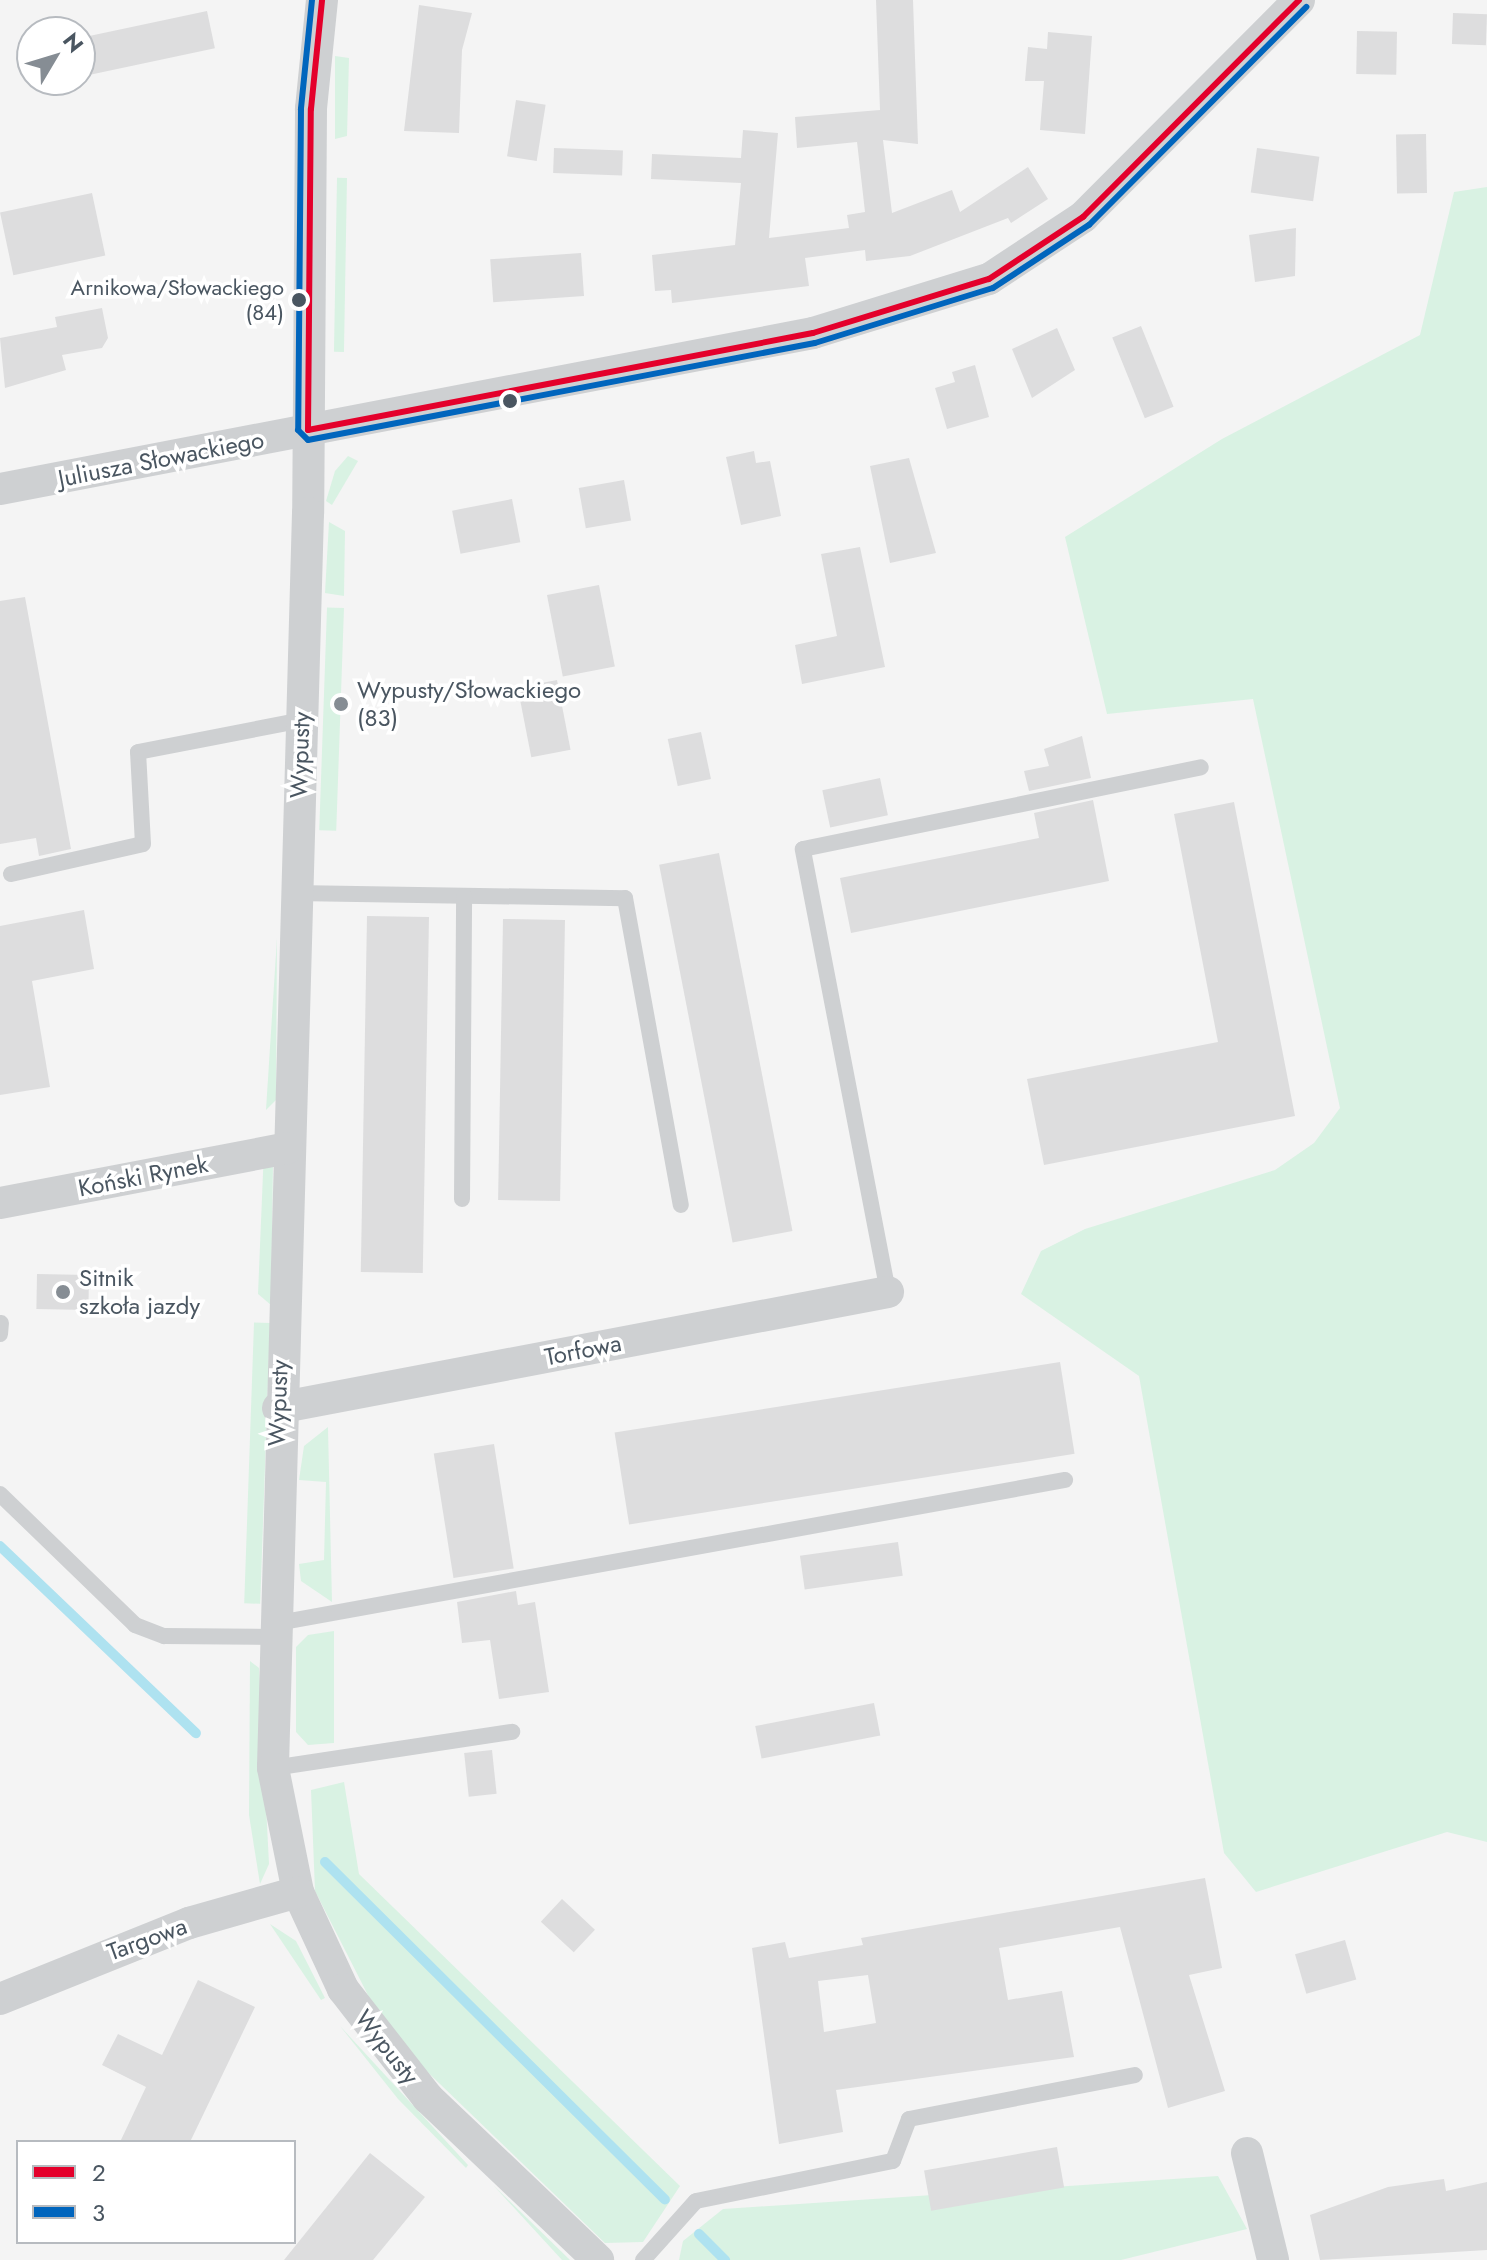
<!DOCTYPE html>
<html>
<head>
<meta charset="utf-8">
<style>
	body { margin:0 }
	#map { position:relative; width:1487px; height:2260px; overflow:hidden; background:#f4f4f4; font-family:Jost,sans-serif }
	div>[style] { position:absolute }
	.green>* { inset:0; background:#d9f2e3; transform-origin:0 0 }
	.stream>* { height:10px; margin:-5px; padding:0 5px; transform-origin:5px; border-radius:5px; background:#aee2f0 }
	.building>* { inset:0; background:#ddddde; transform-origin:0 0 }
	.service>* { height:16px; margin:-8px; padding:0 8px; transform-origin:8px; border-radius:8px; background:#ced0d2 }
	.minor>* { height:32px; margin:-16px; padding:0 16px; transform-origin:16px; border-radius:16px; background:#ced0d2 }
	.bus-1>* { height:6px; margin:-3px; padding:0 3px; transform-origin:3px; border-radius:3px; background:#e4002b }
	.bus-2>* { height:6px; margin:-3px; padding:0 3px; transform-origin:3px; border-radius:3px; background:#0065bd }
	.dots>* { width:22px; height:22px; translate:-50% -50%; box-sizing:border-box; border:4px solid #fff; border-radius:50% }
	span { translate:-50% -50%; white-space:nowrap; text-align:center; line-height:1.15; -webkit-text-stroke:7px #fff; paint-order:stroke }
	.bus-label { font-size:22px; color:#4a5661 }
	.right { translate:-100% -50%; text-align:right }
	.street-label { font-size:24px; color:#4a5661 }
	.poi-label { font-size:24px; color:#4a5661 }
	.left { translate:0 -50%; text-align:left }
	.legend { position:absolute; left:16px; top:2140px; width:280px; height:104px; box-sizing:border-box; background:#fff; border:2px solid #b7bbc0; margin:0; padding:10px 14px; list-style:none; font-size:24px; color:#4a5661 }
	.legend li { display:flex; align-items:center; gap:16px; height:40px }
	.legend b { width:40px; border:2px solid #b7bbc0 }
	.north { position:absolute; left:16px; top:16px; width:80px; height:80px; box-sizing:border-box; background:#fff; border:2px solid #b7bbc0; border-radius:50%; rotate:52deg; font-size:22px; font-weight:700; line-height:32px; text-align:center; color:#4a5661 }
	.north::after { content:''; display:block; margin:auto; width:28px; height:36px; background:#868d94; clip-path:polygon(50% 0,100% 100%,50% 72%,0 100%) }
</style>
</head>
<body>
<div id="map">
	<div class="green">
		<i style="clip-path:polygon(335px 56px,349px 58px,347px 136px,335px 139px)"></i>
		<i style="left:347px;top:178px;width:174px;height:10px;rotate:91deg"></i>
		<i style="clip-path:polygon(1487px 187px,1487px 1842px,1447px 1832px,1256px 1892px,1224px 1853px,1139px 1376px,1021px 1294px,1041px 1251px,1085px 1229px,1275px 1170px,1314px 1143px,1340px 1108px,1253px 699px,1107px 714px,1065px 537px,1222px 439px,1420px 335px,1454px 192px)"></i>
		<i style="clip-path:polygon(348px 456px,358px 461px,332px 505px,326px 501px,335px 471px)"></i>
		<i style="clip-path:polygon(329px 522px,345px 531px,344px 596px,325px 593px)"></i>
		<i style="left:344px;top:608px;width:223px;height:17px;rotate:92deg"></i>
		<i style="clip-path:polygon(277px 938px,276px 1100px,266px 1110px)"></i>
		<i style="clip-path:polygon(264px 1149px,273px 1163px,271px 1305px,258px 1294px)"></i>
		<i style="left:270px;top:1323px;width:281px;height:16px;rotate:92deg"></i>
		<i style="clip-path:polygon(328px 1427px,328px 1428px,332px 1602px,301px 1581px,299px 1564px,324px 1560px,326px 1482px,299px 1480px,304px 1446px)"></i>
		<i style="clip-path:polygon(334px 1631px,334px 1743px,308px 1745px,296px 1732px,296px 1647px,308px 1635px)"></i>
		<i style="clip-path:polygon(250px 1661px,259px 1668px,269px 1864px,260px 1884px,249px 1815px)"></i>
		<i style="clip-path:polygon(344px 1782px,359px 1874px,680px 2186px,643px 2242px,605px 2243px,413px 2058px,374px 2007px,315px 1891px,311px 1790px)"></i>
		<i style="clip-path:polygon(270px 1924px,296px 1941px,325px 1998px,321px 2000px)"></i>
		<i style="clip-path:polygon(340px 2026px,468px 2165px,466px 2168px,398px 2099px)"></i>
		<i style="clip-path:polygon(1218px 2176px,1247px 2229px,1121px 2260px,679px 2260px,683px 2241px,723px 2209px)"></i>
		<i style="clip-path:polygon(493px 2185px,570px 2260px,562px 2260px)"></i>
	</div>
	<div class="stream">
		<i style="left:0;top:1546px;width:271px;rotate:43.7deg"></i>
		<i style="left:325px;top:1862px;width:479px;rotate:44.8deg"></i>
		<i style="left:699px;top:2234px;width:37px;rotate:45deg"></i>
	</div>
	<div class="building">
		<i style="clip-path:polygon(876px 0,913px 0,918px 144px,883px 140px,892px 213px,952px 190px,960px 212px,1028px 167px,1048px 199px,1011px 223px,1008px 218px,910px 256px,866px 261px,865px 250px,805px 258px,809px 286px,672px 303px,671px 290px,655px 291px,652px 255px,735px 245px,741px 183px,651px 179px,652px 154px,741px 158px,743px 130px,778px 133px,769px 238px,849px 228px,847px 215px,865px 212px,857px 142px,797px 148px,795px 117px,880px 110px)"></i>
		<i style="clip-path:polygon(419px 5px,472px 13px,462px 50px,459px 133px,404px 131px)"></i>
		<i style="left:207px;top:11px;width:38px;height:130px;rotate:78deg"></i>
		<i style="left:1453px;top:13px;width:34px;height:31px;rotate:2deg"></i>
		<i style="left:1357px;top:31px;width:40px;height:43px;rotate:1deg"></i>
		<i style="clip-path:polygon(1048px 32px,1092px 36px,1085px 134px,1040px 130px,1044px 81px,1025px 81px,1028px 47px,1047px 49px)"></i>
		<i style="left:516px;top:100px;width:30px;height:57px;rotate:9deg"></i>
		<i style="left:1426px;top:134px;width:59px;height:30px;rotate:89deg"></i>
		<i style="left:554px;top:148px;width:69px;height:25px;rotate:2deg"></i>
		<i style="left:1257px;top:148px;width:63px;height:45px;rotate:8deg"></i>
		<i style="left:92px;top:193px;width:64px;height:94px;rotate:78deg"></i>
		<i style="clip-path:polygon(1296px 228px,1295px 276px,1255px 282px,1249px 235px)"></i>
		<i style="left:581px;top:253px;width:43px;height:91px;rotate:86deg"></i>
		<i style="clip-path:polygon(102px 308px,108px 338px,102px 348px,62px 355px,66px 370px,5px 388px,0 338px,57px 327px,55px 317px)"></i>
		<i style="left:1141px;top:326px;width:87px;height:31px;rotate:68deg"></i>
		<i style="clip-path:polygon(1057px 328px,1075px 370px,1032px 398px,1012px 349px)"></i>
		<i style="clip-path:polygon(975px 365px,989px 417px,947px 429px,935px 388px,955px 382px,952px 372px)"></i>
		<i style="clip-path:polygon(754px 451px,756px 463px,770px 461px,781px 516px,741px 525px,726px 457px)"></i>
		<i style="clip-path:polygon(909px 458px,936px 553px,890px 563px,870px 466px)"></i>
		<i style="left:624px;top:480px;width:41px;height:46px;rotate:80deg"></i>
		<i style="left:512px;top:499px;width:44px;height:61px;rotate:79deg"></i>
		<i style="clip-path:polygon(860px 547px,885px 667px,802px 684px,795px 645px,837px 636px,821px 554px)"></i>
		<i style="left:599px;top:585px;width:83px;height:53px;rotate:79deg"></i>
		<i style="clip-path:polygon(25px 597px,71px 849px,39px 856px,36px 838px,0 844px,0 601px)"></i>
		<i style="left:557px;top:680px;width:71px;height:40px;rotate:79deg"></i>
		<i style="left:701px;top:732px;width:48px;height:34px;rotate:78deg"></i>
		<i style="clip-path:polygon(1082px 736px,1091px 778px,1029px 791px,1024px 771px,1049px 766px,1044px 749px)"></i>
		<i style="left:880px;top:778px;width:38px;height:59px;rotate:78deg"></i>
		<i style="clip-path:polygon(1093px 800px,1109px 881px,851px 933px,840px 878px,1039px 838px,1034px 813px)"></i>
		<i style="clip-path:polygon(1234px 802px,1295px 1116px,1044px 1165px,1027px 1079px,1218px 1042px,1174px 814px)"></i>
		<i style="left:719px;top:853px;width:385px;height:61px;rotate:79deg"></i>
		<i style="clip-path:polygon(84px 910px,94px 969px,32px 981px,50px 1087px,0 1095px,0 926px)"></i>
		<i style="left:367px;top:916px;width:62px;height:356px;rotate:1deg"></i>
		<i style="left:503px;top:919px;width:62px;height:281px;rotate:1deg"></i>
		<i style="left:37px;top:1274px;width:52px;height:35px;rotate:1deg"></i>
		<i style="left:1060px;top:1362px;width:93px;height:451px;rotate:81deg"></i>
		<i style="left:494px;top:1444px;width:126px;height:61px;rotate:81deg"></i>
		<i style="left:898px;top:1542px;width:34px;height:99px;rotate:82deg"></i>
		<i style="clip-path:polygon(516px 1591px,518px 1605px,535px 1602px,549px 1692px,499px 1699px,490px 1640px,462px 1643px,457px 1602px)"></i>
		<i style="left:874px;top:1703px;width:33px;height:121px;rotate:79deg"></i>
		<i style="left:492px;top:1750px;width:44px;height:28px;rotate:84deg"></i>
		<i style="clip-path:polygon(evenodd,1205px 1878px,1222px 1968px,1189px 1975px,1225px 2091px,1168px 2108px,1120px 1927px,999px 1948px,1008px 2000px,1062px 1991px,1074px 2057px,836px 2090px,843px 2132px,779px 2144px,752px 1948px,785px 1942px,789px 1958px,863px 1945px,861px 1938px,1205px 1878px,868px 1975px,876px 2023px,824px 2032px,818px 1981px,868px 1975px)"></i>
		<i style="left:562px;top:1899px;width:45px;height:31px;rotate:43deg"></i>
		<i style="left:1345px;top:1940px;width:41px;height:52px;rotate:74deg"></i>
		<i style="clip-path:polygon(198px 1980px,255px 2007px,190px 2142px,120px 2142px,146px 2087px,102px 2065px,118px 2034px,162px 2055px)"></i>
		<i style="left:1057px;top:2147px;width:41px;height:135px;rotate:80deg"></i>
		<i style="clip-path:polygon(370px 2153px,425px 2197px,373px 2260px,284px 2260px)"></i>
		<i style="clip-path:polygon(1444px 2179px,1446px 2191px,1487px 2182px,1487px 2250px,1320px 2260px,1310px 2215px,1388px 2187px)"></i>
	</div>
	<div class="service">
		<i style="left:11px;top:874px;width:135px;rotate:-12.8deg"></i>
		<i style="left:143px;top:844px;width:92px;rotate:-93.1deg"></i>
		<i style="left:138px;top:752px;width:167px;rotate:-11deg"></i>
		<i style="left:295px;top:893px;width:330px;rotate:0.9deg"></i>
		<i style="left:625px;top:898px;width:312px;rotate:79.7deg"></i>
		<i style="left:462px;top:1199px;width:303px;rotate:-89.6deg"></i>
		<i style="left:888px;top:1292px;width:451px;rotate:-100.9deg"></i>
		<i style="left:803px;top:849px;width:406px;rotate:-11.6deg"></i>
		<i style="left:0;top:1334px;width:11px;rotate:-85deg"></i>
		<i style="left:0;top:1494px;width:188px;rotate:44.1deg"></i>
		<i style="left:135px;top:1625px;width:31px;rotate:21deg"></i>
		<i style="left:164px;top:1636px;width:113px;rotate:0.5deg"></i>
		<i style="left:278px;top:1623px;width:800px;rotate:-10.3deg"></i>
		<i style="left:273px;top:1768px;width:242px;rotate:-8.6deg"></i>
		<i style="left:643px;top:2260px;width:79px;rotate:-48.1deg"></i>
		<i style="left:696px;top:2201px;width:201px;rotate:-11.5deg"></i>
		<i style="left:893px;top:2161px;width:45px;rotate:-69.1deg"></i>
		<i style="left:909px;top:2119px;width:230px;rotate:-11deg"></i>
	</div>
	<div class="minor">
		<i style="left:322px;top:0;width:110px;rotate:95.8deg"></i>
		<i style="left:311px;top:109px;width:404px;rotate:90.4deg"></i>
		<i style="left:308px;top:513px;width:1255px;rotate:91.6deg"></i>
		<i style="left:273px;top:1768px;width:126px;rotate:78.6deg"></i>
		<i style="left:298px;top:1892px;width:107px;rotate:65.1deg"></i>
		<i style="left:343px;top:1989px;width:138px;rotate:52.1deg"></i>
		<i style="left:428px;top:2098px;width:235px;rotate:43.6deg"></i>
		<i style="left:0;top:489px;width:828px;rotate:-10.86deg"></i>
		<i style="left:813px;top:333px;width:184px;rotate:-17.1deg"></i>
		<i style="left:989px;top:279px;width:113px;rotate:-33.4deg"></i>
		<i style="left:1083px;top:217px;width:306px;rotate:-45.1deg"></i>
		<i style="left:0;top:1203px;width:292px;rotate:-10.8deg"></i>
		<i style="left:278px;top:1408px;width:621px;rotate:-10.77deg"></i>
		<i style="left:0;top:1999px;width:204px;rotate:-21.9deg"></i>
		<i style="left:189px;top:1923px;width:113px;rotate:-15.9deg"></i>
		<i style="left:1247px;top:2153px;width:110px;rotate:76.3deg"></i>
	</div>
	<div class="bus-1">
		<i style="left:308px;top:430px;width:514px;rotate:-10.87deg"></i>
		<i style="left:813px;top:333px;width:184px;rotate:-17.1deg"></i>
		<i style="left:989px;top:279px;width:113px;rotate:-33.4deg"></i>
		<i style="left:1083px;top:217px;width:306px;rotate:-45.1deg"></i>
		<i style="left:308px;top:430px;width:321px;rotate:-89.5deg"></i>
		<i style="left:311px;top:109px;width:110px;rotate:-84.2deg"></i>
	</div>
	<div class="bus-2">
		<i style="left:312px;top:0;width:110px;rotate:95.8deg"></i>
		<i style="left:301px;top:109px;width:321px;rotate:90.5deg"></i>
		<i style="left:298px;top:430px;width:14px;rotate:45deg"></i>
		<i style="left:308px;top:440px;width:516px;rotate:-10.83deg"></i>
		<i style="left:815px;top:343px;width:186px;rotate:-17.2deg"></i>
		<i style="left:993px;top:288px;width:115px;rotate:-33.3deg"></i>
		<i style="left:1089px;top:225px;width:308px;rotate:-45.1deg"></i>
	</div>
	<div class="dots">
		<i style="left:299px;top:300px;background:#4a5661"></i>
		<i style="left:510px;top:401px;background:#4a5661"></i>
		<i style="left:341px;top:704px;background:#868d94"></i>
		<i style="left:63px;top:1292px;background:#868d94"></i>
	</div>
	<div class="bus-label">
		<span class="right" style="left:284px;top:300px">Arnikowa/Słowackiego<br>(84)</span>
	</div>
	<div class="street-label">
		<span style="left:161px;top:459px;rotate:-11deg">Juliusza Słowackiego</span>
		<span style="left:300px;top:755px;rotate:-88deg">Wypusty</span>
		<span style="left:143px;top:1176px;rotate:-11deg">Koński Rynek</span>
		<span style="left:583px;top:1350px;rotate:-11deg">Torfowa</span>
		<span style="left:278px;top:1403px;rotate:-88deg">Wypusty</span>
		<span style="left:147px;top:1939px;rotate:-20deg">Targowa</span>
		<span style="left:387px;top:2047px;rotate:52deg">Wypusty</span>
	</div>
	<div class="poi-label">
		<span class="left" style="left:357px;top:704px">Wypusty/Słowackiego<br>(83)</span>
		<span class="left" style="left:79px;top:1292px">Sitnik<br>szkoła jazdy</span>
	</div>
	<ul class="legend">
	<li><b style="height:10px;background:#e4002b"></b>2</li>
	<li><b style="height:10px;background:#0065bd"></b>3</li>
	</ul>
	<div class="north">N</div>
</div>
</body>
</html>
